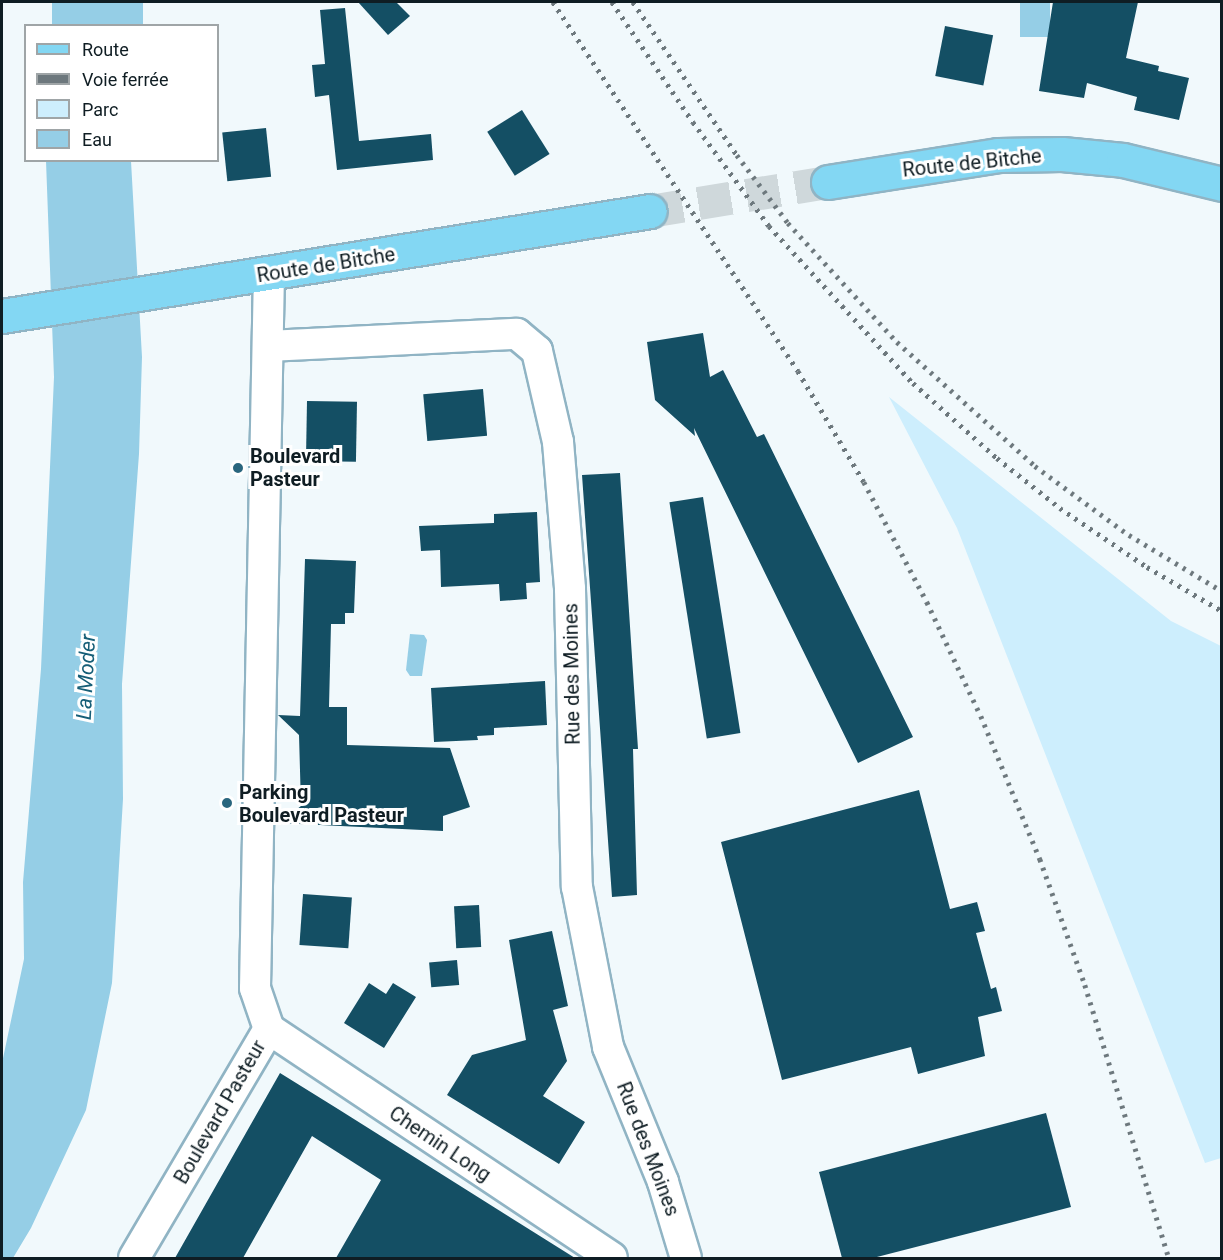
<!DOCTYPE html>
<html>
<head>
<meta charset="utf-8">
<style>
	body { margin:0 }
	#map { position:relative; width:1223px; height:1260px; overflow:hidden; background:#f1f9fc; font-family:Roboto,sans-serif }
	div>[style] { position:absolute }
	.green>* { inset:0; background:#cdeefd }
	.water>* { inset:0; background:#95cee6; transform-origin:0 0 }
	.building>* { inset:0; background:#144f64; transform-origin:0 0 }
	.primary-tunnel>* { height:33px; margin-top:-16.5px; transform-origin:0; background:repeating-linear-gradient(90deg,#cfd8db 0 33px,transparent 0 49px) }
	.roads { filter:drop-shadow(2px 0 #90b4c4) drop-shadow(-2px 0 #90b4c4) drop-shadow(0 2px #90b4c4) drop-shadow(0 -2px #90b4c4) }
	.street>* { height:30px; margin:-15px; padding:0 15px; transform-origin:15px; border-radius:15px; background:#fff }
	.primary>* { height:33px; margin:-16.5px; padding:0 16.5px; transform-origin:16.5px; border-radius:16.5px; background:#83d7f3 }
	.rail>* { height:4.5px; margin-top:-2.25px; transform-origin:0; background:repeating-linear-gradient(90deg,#6d787d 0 3px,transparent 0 9px) }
	.dots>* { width:16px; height:16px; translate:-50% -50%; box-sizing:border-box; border:3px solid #fff; border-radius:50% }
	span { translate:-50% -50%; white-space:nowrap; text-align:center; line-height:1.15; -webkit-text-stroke:6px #fff; paint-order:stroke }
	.street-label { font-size:20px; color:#0f1d23 }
	.poi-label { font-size:20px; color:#0f1d23; font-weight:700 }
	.left { translate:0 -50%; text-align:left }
	.water-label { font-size:21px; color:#165e77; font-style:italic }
	.frame { position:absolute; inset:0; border:3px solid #0f1d23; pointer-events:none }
	.legend { position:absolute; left:24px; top:24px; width:195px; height:138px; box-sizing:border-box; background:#fff; border:2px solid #9fa5a7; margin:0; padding:8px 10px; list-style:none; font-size:18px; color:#0f1d23 }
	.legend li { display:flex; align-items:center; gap:12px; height:30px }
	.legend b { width:30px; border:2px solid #9fa5a7 }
</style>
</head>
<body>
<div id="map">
	<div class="green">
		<i style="clip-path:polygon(889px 397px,1171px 621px,1221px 646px,1221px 1158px,1205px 1163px,957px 528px)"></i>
	</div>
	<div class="water">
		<i style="left:52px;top:2px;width:91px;height:23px"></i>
		<i style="left:1020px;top:2px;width:30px;height:35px"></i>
		<i style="clip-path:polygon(46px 161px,131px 161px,142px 357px,139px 454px,122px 684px,123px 799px,112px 983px,86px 1110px,31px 1228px,13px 1258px,2px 1258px,2px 1063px,24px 959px,23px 882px,41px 669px,54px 377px)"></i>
		<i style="clip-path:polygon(410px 634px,424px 635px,427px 640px,422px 676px,410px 676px,406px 670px)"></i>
	</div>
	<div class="building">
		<i style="clip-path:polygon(358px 2px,396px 2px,410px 16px,388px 35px)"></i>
		<i style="clip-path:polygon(1053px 2px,1138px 2px,1126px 58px,1159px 66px,1158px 71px,1189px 78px,1179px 120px,1134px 110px,1137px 97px,1087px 83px,1084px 98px,1039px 91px)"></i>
		<i style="clip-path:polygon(345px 8px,359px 141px,431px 134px,433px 160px,337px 170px,329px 95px,315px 97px,312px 65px,325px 64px,320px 10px)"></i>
		<i style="left:945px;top:26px;width:49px;height:51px;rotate:11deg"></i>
		<i style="left:522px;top:110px;width:52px;height:41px;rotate:58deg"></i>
		<i style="left:266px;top:128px;width:49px;height:44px;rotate:84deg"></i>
		<i style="clip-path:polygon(703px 333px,710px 377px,723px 370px,757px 437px,764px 434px,913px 737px,858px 763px,694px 428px,695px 436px,655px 400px,647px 342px)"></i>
		<i style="left:483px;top:389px;width:47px;height:60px;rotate:85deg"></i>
		<i style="left:307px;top:401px;width:50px;height:60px;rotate:1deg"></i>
		<i style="clip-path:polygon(620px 473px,638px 749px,633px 749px,637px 895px,612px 897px,582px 475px)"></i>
		<i style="left:703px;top:497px;width:239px;height:34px;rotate:81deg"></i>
		<i style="clip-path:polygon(537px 512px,540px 582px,526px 583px,527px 599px,500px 601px,499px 584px,441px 587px,440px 550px,421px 551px,419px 526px,494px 523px,494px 514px)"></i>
		<i style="clip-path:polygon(305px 559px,356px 561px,354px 613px,345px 613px,345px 624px,331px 624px,329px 707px,347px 707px,347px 745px,450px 748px,470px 807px,443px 816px,443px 831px,279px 823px,301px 806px,299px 735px,278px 715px,300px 716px)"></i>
		<i style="clip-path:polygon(545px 681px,547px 725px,494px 728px,494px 735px,477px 736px,478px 740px,434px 742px,431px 688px)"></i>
		<i style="clip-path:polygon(919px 790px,950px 909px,977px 902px,985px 931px,976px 933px,991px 989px,996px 987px,1002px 1011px,978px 1017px,985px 1056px,918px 1074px,911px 1047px,782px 1080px,721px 842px)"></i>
		<i style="left:303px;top:894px;width:49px;height:51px;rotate:4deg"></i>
		<i style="left:479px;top:905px;width:42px;height:25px;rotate:87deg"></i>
		<i style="clip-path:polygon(552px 931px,568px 1006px,553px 1010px,567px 1061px,543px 1096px,585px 1122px,559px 1164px,447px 1095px,472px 1055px,526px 1040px,509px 940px)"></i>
		<i style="left:457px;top:960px;width:25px;height:28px;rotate:85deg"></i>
		<i style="clip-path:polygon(369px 983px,386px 994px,393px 983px,416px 997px,384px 1048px,344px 1023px)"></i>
		<i style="clip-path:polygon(280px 1073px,338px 1109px,575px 1258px,336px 1258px,381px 1180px,312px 1136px,243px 1258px,175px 1258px)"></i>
		<i style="clip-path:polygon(1046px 1113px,1071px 1207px,873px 1258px,842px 1258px,819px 1172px)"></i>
	</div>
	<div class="primary-tunnel">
		<i style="left:650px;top:211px;width:180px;rotate:-9.3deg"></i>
	</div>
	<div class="roads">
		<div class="street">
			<i style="left:268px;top:346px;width:249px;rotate:-2.8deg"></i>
			<i style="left:517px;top:334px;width:26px;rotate:40deg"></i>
			<i style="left:537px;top:351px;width:93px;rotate:77deg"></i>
			<i style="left:558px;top:442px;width:147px;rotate:85.3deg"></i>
			<i style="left:570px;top:589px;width:298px;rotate:88.7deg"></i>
			<i style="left:577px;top:887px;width:163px;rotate:79deg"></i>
			<i style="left:608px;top:1047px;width:146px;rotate:67.8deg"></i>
			<i style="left:663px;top:1182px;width:79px;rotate:73.2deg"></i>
			<i style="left:269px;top:1029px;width:412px;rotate:33.7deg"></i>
			<i style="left:134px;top:1258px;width:266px;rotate:-59.5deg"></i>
			<i style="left:269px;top:1029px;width:43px;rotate:-108.9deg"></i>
			<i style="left:255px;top:988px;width:714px;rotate:-88.88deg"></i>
		</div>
		<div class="primary">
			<i style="left:828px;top:182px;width:172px;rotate:-9deg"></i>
			<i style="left:998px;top:155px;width:64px;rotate:-0.9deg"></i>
			<i style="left:1062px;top:154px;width:61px;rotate:5.6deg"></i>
			<i style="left:1123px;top:160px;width:102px;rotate:13.6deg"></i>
			<i style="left:2px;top:316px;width:656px;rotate:-9.2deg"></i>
		</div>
	</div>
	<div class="rail">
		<i style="left:553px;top:2px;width:443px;rotate:56.4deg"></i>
		<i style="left:798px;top:371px;width:129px;rotate:59.3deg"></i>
		<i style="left:864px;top:482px;width:136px;rotate:62.3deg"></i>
		<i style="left:927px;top:602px;width:126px;rotate:64.7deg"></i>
		<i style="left:981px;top:716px;width:155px;rotate:67.6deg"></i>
		<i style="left:1040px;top:859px;width:134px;rotate:70.3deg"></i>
		<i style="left:1085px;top:985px;width:286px;rotate:72.9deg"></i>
		<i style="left:612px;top:2px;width:145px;rotate:56deg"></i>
		<i style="left:693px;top:122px;width:129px;rotate:53.8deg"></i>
		<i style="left:769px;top:226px;width:213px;rotate:47.5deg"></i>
		<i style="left:913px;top:383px;width:113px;rotate:41.8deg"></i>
		<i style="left:997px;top:458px;width:80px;rotate:38.4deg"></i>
		<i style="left:1060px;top:508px;width:105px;rotate:34.1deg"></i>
		<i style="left:1147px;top:567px;width:87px;rotate:30.4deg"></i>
		<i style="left:633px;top:2px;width:185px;rotate:55.8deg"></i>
		<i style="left:737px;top:155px;width:85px;rotate:53.1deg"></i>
		<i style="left:788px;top:223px;width:161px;rotate:47.5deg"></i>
		<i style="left:897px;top:342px;width:186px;rotate:41.9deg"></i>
		<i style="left:1035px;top:466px;width:117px;rotate:36.3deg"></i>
		<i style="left:1129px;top:535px;width:109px;rotate:31.1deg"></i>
	</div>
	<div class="dots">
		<i style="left:238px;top:468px;background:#2a667e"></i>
		<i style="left:227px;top:803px;background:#2a667e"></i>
	</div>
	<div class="street-label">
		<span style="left:972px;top:163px;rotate:-6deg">Route de Bitche</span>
		<span style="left:326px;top:265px;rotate:-9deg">Route de Bitche</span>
		<span style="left:572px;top:674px;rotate:-91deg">Rue des Moines</span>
		<span style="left:220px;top:1112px;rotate:-60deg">Boulevard Pasteur</span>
		<span style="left:440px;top:1144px;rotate:34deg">Chemin Long</span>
		<span style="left:648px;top:1149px;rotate:69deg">Rue des Moines</span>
	</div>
	<div class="poi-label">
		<span class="left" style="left:250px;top:468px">Boulevard<br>Pasteur</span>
		<span class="left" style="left:239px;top:804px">Parking<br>Boulevard Pasteur</span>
	</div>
	<div class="water-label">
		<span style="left:86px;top:677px;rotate:-87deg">La Moder</span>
	</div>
	<div class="frame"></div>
	<ul class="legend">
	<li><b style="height:8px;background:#83d7f3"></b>Route</li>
	<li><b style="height:8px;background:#6d787d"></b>Voie ferrée</li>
	<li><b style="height:16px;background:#cdeefd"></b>Parc</li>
	<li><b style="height:16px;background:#95cee6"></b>Eau</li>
	</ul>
</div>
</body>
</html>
